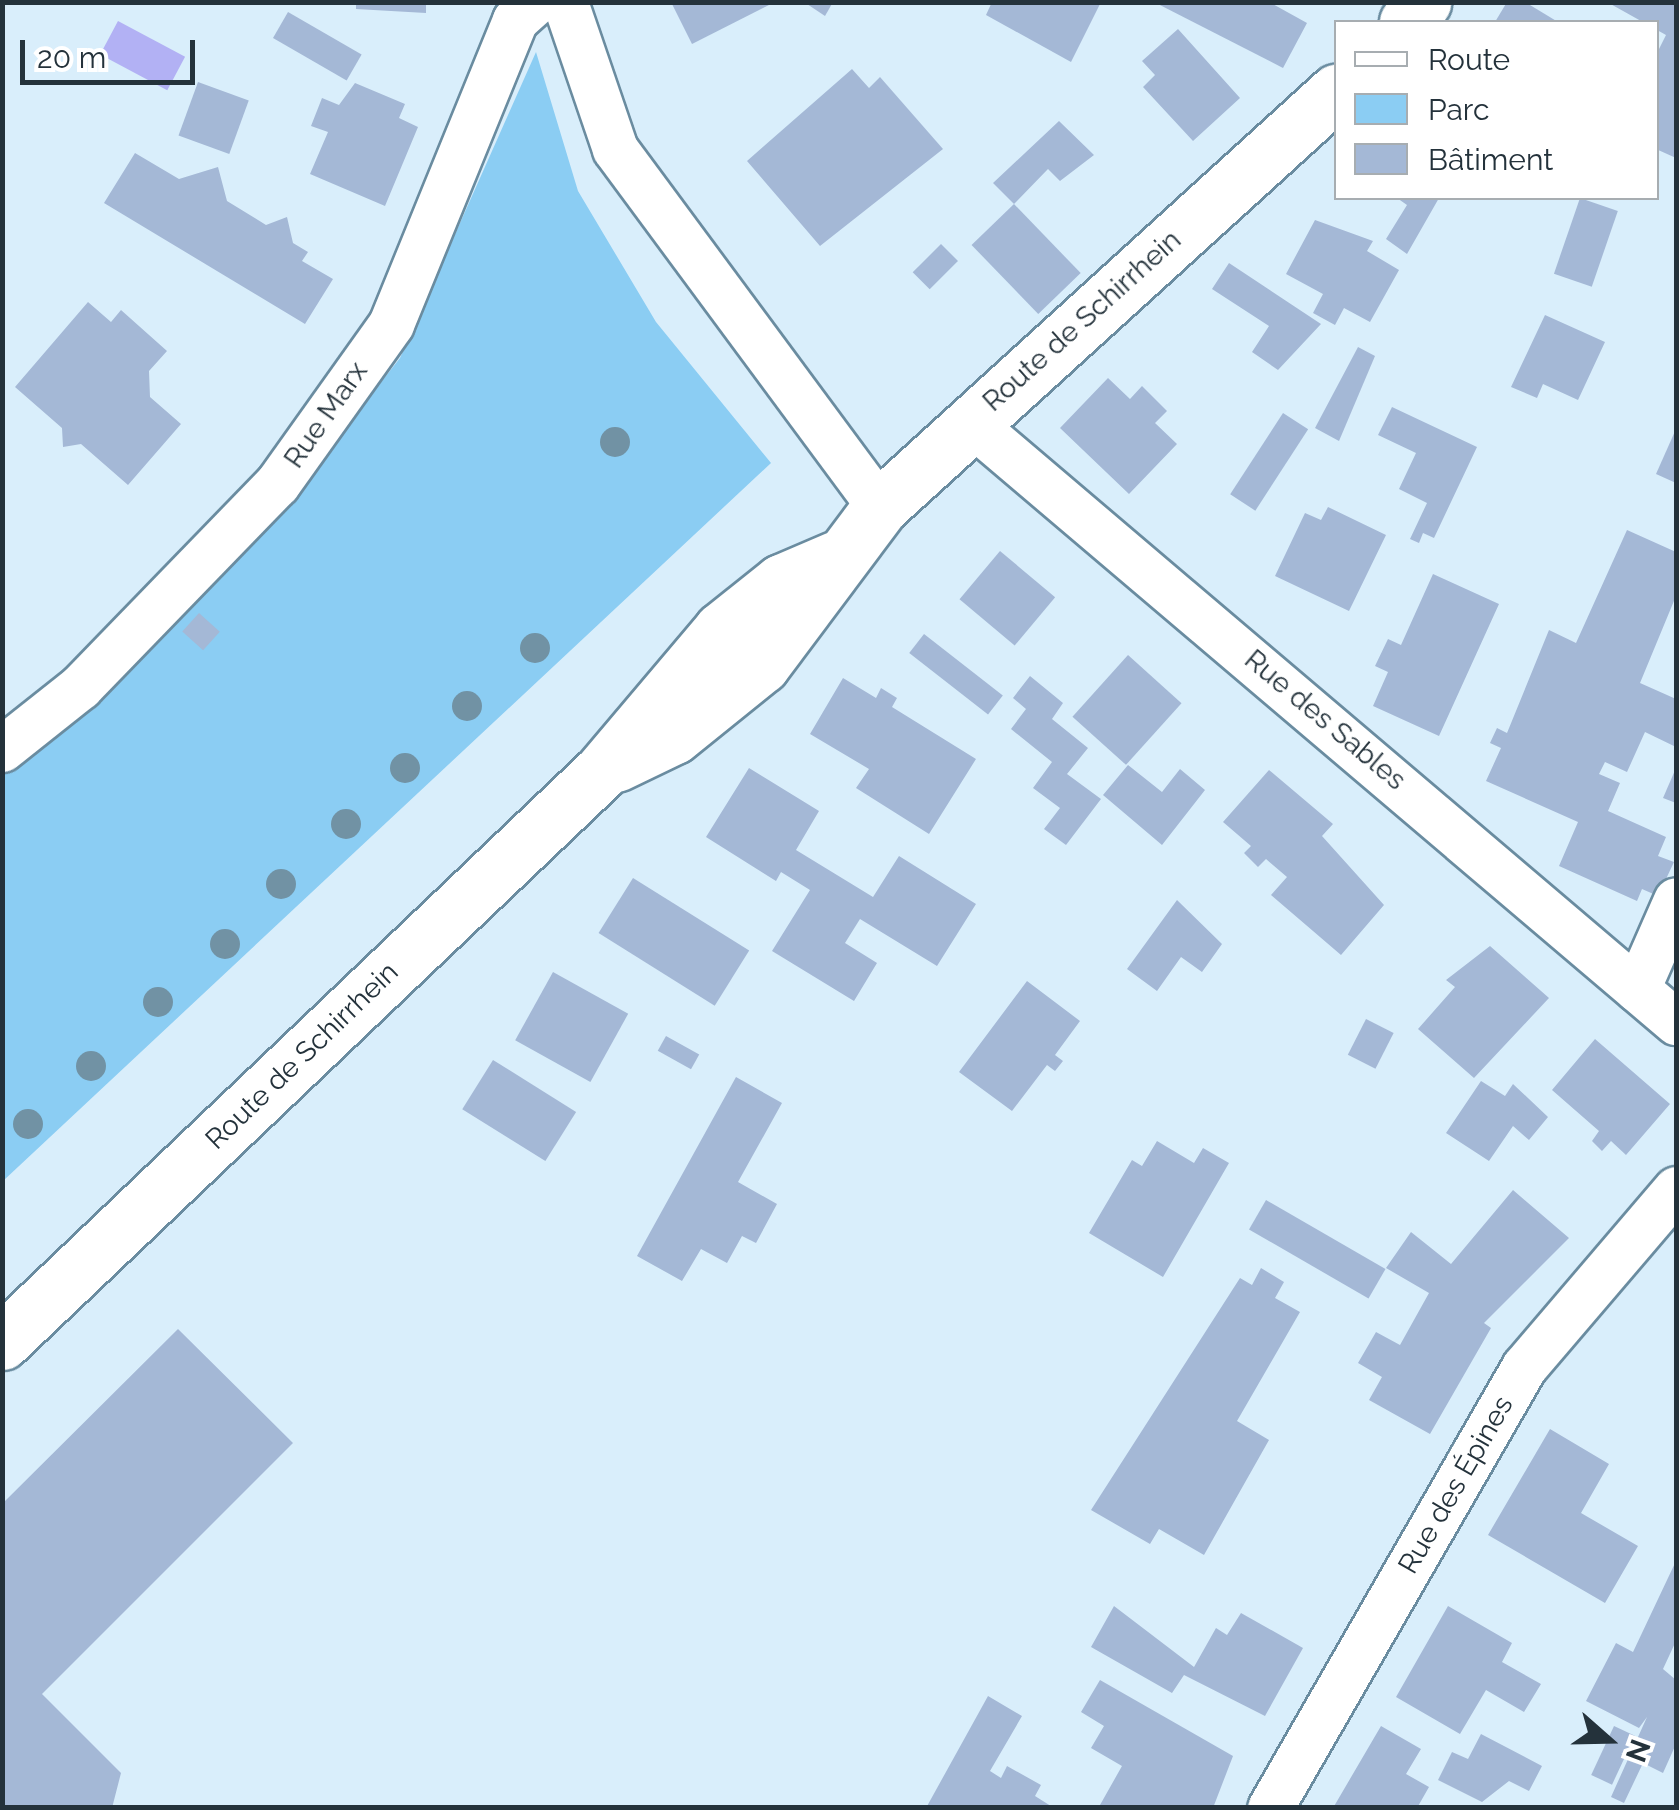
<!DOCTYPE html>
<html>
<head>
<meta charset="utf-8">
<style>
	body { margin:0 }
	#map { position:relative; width:1679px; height:1810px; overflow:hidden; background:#d9eefb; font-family:Raleway,sans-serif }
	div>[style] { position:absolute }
	.green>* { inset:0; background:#8bcdf3 }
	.water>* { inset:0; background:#b2b1f4; transform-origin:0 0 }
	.building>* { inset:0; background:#a4b8d6; transform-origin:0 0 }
	.roads { filter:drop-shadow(2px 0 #6a8ca0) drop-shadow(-2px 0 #6a8ca0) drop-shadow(0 2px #6a8ca0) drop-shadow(0 -2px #6a8ca0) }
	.street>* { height:45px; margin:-22.5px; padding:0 22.5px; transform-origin:22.5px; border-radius:22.5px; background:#fff }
	.secondary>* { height:55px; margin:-27.5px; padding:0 27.5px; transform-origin:27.5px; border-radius:27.5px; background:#fff }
	.trees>* { width:30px; height:30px; margin:-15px; border-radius:50%; background:#7192a4 }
	span { translate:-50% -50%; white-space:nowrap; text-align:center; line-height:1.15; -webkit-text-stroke:10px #fff; paint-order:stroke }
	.street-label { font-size:28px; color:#24323b }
	.frame { position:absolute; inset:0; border:5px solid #24323b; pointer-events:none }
	.legend { position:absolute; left:1334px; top:20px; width:325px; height:180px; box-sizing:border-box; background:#fff; border:2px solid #a7adb1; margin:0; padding:12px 18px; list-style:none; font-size:30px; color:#24323b }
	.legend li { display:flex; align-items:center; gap:20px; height:50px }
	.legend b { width:50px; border:2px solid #a7adb1 }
	.north { position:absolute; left:1559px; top:1690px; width:100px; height:100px; -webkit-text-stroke:8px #fff; paint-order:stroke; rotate:110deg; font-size:28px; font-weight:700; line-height:40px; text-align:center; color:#24323b }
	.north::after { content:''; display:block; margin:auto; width:35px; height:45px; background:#24323b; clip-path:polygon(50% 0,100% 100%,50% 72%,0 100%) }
	.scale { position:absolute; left:20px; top:40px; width:175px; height:45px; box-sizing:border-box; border:5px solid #24323b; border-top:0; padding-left:12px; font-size:30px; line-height:35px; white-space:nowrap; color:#24323b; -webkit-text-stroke:8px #fff; paint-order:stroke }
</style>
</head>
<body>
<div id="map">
	<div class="green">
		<i style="clip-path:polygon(536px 52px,578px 191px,656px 322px,771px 463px,3px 1181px,3px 761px,298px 488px,400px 358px)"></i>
	</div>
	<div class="water">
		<i style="left:118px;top:21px;width:76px;height:38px;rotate:28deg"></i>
	</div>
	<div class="building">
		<i style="clip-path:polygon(356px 2px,426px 2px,426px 13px,356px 9px)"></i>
		<i style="clip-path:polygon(671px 2px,775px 2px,692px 44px)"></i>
		<i style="clip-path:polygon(804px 2px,833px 2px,825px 16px)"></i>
		<i style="clip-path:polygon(992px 2px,1101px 2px,1071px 62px,986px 15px)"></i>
		<i style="clip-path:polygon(1154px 2px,1269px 2px,1307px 23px,1283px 68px)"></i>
		<i style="clip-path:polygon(1507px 2px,1525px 2px,1558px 22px,1495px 22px)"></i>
		<i style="clip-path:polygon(1607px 2px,1676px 2px,1676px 158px,1656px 149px,1656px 55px,1666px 35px)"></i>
		<i style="left:288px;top:12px;width:85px;height:30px;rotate:30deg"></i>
		<i style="clip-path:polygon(1178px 29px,1240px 98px,1193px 141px,1143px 87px,1155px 75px,1142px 61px)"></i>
		<i style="clip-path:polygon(852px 69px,869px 88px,880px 77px,943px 149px,820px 246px,747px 161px)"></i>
		<i style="left:198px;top:82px;width:54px;height:57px;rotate:20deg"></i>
		<i style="clip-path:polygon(355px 83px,405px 104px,399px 118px,418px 127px,385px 206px,310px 174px,328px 132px,311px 126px,322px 98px,339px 105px)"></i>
		<i style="clip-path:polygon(1059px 121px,1094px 155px,1060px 181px,1048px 169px,1014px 204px,993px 183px)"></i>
		<i style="clip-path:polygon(135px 153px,179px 179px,218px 167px,227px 201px,266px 225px,287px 217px,293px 243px,308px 252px,302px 261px,333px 279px,305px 324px,104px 203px)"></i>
		<i style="clip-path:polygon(1397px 198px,1439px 198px,1407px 254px,1386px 239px,1407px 205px)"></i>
		<i style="left:1580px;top:198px;width:40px;height:80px;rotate:19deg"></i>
		<i style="left:1014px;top:204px;width:96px;height:59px;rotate:46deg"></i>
		<i style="clip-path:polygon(1315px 220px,1373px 241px,1367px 251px,1399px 270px,1370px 322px,1344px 308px,1335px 325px,1313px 313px,1323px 294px,1286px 274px)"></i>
		<i style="left:941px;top:244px;width:24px;height:40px;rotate:45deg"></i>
		<i style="clip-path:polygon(1229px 263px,1321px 324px,1278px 370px,1252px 352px,1269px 326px,1212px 289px)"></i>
		<i style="clip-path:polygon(88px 302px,111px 322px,121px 310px,167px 351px,149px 371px,150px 397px,181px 424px,128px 485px,81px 444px,63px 447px,62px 428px,15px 387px)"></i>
		<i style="clip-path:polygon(1545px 315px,1605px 342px,1578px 400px,1543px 384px,1537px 398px,1511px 387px)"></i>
		<i style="clip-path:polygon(1358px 347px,1375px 356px,1339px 441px,1315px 428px)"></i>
		<i style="clip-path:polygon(1108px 378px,1130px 399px,1142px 386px,1167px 411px,1155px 423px,1177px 444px,1129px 494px,1060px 428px)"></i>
		<i style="clip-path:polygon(1392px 407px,1477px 447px,1434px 538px,1423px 533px,1419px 543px,1410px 539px,1427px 503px,1399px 489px,1416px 453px,1378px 435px)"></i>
		<i style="left:1283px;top:413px;width:30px;height:97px;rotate:33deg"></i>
		<i style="clip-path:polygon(1676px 429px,1676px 483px,1656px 474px)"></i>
		<i style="clip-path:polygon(1328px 507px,1386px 535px,1349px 611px,1275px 576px,1305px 513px,1321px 520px)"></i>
		<i style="clip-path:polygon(1627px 530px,1676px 552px,1676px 596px,1640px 683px,1676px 699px,1676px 747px,1645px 732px,1627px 772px,1605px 762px,1599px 774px,1620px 783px,1608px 811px,1666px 837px,1658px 856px,1674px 862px,1658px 896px,1642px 889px,1637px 901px,1559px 866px,1578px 822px,1486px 781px,1501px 748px,1490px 743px,1497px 728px,1507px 733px,1549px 630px,1576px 643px)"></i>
		<i style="left:1000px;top:551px;width:72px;height:63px;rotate:40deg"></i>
		<i style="clip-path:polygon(1433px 574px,1499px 604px,1439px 736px,1373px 706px,1388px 672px,1375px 666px,1388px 639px,1401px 645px)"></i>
		<i style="left:199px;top:613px;width:28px;height:25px;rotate:42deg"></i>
		<i style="left:924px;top:634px;width:100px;height:24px;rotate:38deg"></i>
		<i style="left:1128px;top:655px;width:72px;height:83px;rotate:42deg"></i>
		<i style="clip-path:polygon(1030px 676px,1063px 703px,1052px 719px,1088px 748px,1067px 774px,1101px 799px,1066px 845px,1044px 829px,1060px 808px,1033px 788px,1052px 762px,1011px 729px,1026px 709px,1013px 698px)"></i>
		<i style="clip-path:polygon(843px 678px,876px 698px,881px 688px,897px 698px,892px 707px,976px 759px,929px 834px,856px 788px,869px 769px,810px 734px)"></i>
		<i style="clip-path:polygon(1128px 765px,1162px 792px,1180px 769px,1205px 790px,1162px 845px,1103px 795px)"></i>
		<i style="clip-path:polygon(749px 768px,819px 811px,796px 850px,873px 897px,899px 856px,976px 904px,937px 966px,860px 919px,845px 943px,877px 963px,854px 1001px,772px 951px,810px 890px,781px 872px,776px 881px,706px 837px)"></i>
		<i style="clip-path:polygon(1676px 768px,1676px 803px,1663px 798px)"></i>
		<i style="clip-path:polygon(1269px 770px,1333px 824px,1322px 836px,1384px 905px,1341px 955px,1271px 895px,1287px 877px,1266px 859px,1258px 867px,1244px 853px,1251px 846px,1223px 822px)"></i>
		<i style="left:633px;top:878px;width:137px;height:65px;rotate:32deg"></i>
		<i style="clip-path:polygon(1177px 900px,1222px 944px,1202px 972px,1181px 957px,1157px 991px,1127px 969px)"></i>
		<i style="clip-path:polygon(1490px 946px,1549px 998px,1474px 1078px,1418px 1029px,1455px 987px,1446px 980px)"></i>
		<i style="left:553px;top:972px;width:86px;height:78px;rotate:29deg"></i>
		<i style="clip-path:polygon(1027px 981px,1080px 1021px,1055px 1055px,1063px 1061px,1055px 1071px,1047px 1065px,1012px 1111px,959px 1072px)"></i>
		<i style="left:1366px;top:1019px;width:31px;height:40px;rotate:27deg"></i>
		<i style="left:666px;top:1036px;width:38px;height:17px;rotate:29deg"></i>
		<i style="clip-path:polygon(1595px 1039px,1670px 1104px,1626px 1155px,1611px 1141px,1602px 1151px,1592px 1141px,1599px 1131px,1552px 1090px)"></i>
		<i style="left:493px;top:1060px;width:98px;height:58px;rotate:32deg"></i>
		<i style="clip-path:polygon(736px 1077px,782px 1103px,738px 1182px,777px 1204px,756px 1243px,742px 1236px,727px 1263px,701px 1249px,682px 1281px,637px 1256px)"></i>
		<i style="clip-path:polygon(1481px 1081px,1505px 1096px,1513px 1084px,1548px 1117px,1529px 1140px,1513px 1126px,1489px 1161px,1446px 1133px)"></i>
		<i style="clip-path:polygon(1157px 1141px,1194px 1163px,1203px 1148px,1229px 1163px,1163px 1277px,1089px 1233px,1132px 1160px,1142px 1166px)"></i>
		<i style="clip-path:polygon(1513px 1190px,1569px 1238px,1484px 1323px,1491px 1328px,1430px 1434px,1369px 1400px,1382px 1377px,1358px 1363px,1376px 1332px,1400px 1345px,1429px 1293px,1386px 1268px,1411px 1232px,1451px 1264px)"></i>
		<i style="left:1266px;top:1200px;width:138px;height:34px;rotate:30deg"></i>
		<i style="clip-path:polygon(1261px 1268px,1284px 1282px,1275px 1298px,1300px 1312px,1237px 1421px,1269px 1440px,1204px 1555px,1159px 1529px,1150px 1544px,1091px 1510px,1240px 1278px,1252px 1285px)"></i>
		<i style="clip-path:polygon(178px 1329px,293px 1443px,42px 1694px,121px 1773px,112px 1808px,2px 1808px,2px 1504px)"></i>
		<i style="clip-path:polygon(1550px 1429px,1609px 1464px,1581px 1513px,1638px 1546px,1605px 1603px,1488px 1535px)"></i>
		<i style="clip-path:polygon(1676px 1561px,1676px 1641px,1663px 1669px,1676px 1680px,1676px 1744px,1663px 1773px,1643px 1763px,1624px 1803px,1611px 1797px,1647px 1717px,1639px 1728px,1586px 1701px,1616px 1643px,1633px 1652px)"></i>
		<i style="clip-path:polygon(1114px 1606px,1194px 1667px,1216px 1628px,1227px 1635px,1241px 1613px,1303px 1648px,1265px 1716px,1184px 1675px,1172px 1693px,1091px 1647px)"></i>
		<i style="clip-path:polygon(1448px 1606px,1512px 1643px,1502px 1662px,1541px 1684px,1524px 1712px,1486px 1690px,1460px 1734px,1396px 1697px)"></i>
		<i style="clip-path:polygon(1100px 1680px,1233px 1756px,1213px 1808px,1100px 1805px,1122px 1766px,1091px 1748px,1104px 1726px,1081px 1712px)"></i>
		<i style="clip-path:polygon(988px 1696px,1022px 1716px,990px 1771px,1001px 1778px,1007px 1766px,1041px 1785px,1035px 1796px,1054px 1808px,926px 1808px)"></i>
		<i style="clip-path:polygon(1381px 1726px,1421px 1749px,1406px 1774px,1429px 1787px,1417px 1808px,1333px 1808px)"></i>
		<i style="left:1614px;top:1726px;width:23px;height:54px;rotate:25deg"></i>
		<i style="clip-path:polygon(1481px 1734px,1542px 1766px,1529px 1791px,1509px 1781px,1482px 1802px,1438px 1780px,1452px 1752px,1468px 1759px)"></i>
	</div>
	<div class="roads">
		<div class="street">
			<i style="left:565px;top:2px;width:155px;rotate:71.2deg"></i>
			<i style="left:615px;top:149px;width:445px;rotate:53.5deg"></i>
			<i style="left:970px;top:422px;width:927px;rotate:40.36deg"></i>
			<i style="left:2px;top:749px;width:100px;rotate:-38.5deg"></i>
			<i style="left:80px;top:687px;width:283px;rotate:-45.9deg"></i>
			<i style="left:277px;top:484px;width:196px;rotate:-54.5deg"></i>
			<i style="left:391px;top:324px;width:328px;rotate:-67.8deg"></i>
			<i style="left:515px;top:20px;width:27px;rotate:-42deg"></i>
			<i style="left:1637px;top:989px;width:97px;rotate:-66.3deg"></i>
			<i style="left:1270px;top:1808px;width:509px;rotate:-60.06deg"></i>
			<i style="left:1524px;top:1367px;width:234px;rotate:-49.5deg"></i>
		</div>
		<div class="secondary">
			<i style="left:1407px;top:22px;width:26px;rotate:-51deg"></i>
			<i style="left:616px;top:764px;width:64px;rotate:-25.8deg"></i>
			<i style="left:674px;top:736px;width:113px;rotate:-38.9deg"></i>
			<i style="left:762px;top:665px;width:197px;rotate:-53.2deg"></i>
			<i style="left:880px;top:507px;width:617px;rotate:-42.3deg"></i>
			<i style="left:2px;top:1342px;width:828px;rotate:-43.58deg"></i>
			<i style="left:602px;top:771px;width:185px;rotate:-49.8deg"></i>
			<i style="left:721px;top:630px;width:77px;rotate:-38.7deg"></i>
			<i style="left:781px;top:582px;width:59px;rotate:-23.1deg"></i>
		</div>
	</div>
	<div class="trees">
		<i style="left:615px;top:442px"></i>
		<i style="left:535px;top:648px"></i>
		<i style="left:467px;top:706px"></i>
		<i style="left:405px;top:768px"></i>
		<i style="left:346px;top:824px"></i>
		<i style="left:281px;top:884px"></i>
		<i style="left:225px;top:944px"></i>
		<i style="left:158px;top:1002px"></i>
		<i style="left:91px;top:1066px"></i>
		<i style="left:28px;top:1124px"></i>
	</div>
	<div class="street-label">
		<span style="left:1082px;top:321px;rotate:-42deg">Route de Schirrhein</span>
		<span style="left:326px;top:415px;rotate:-55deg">Rue Marx</span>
		<span style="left:1325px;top:720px;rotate:40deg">Rue des Sables</span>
		<span style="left:302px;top:1056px;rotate:-44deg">Route de Schirrhein</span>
		<span style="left:1456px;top:1485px;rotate:-60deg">Rue des Épines</span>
	</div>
	<div class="frame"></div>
	<ul class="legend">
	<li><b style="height:12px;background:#fff"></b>Route</li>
	<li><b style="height:28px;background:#8bcdf3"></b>Parc</li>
	<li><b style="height:28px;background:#a4b8d6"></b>Bâtiment</li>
	</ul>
	<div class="north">N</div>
	<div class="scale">20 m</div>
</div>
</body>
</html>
